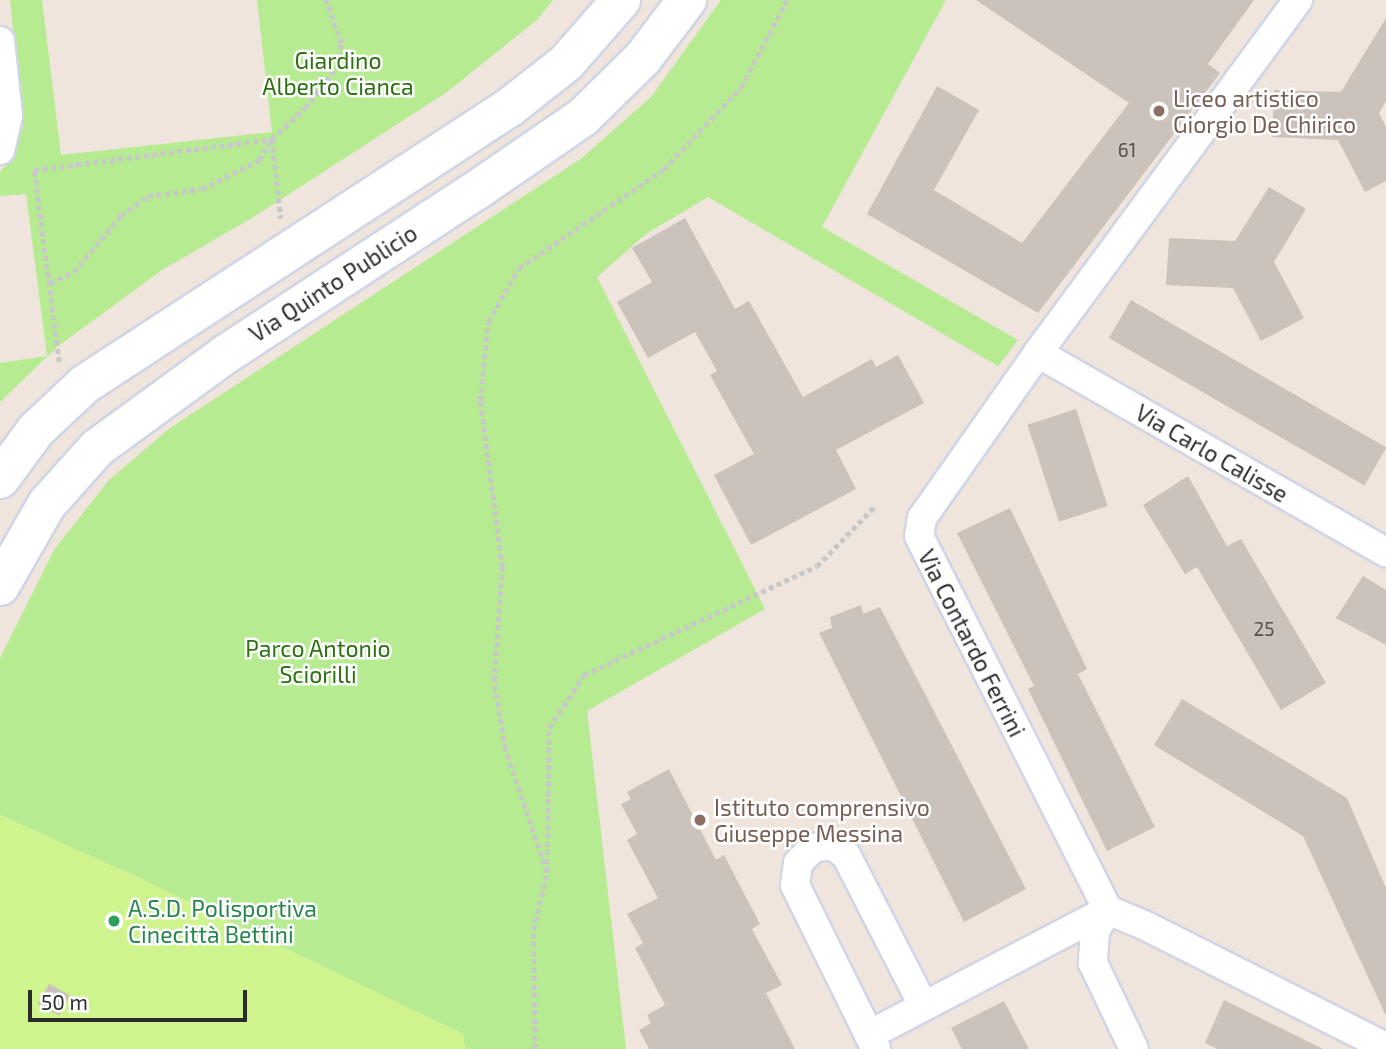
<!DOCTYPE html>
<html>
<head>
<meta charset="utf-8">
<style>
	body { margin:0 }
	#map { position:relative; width:1386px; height:1049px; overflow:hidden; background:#efe5dc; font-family:"Exo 2",sans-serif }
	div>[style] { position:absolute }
	.green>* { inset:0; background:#b6eb92 }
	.pitch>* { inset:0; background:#cff38d }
	.building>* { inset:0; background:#cac2bb; transform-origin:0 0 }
	.path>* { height:4.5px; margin-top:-2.25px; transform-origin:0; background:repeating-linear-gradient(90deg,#c8c8c8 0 5px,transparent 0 8.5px) }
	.roads { filter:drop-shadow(2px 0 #d1d6e6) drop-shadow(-2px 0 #d1d6e6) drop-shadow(0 2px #d1d6e6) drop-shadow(0 -2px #d1d6e6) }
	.street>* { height:28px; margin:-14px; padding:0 14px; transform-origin:14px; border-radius:14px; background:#fff }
	.secondary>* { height:38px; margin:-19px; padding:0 19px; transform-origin:19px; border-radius:19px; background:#fff }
	.dots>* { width:19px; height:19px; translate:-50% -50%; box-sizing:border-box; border:4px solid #fff; border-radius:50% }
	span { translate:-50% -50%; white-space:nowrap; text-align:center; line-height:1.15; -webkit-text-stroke:5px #fff; paint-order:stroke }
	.number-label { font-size:19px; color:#53514f }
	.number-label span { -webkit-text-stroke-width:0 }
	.park-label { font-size:23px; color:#2c7112 }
	.education-label { font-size:23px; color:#785e54 }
	.left { translate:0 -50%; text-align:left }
	.street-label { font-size:23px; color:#2b2b2b }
	.leisure-label { font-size:23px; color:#27864d }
	.scale { position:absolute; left:28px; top:990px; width:219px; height:32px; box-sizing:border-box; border:4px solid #2b2b2b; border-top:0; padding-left:9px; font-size:21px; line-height:24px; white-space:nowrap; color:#2b2b2b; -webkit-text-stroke:5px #fff; paint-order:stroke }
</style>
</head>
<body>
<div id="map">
	<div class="green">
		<i style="clip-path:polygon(10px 0,42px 0,61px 155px,272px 132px,257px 0,553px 0,538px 19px,447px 92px,252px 218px,162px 270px,57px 347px,0 402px,0 363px,47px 356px,26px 194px,0 196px,0 172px,9px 161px,23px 127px)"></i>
		<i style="clip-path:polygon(721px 0,946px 0,822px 227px,1018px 340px,998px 366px,708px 197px,646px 234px,597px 277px,765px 609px,587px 711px,626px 1049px,465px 1049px,463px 1034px,148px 882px,0 815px,0 658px,54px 550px,109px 480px,170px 428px,582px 158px,651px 97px)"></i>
	</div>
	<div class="pitch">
		<i style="clip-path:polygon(0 815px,148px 882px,463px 1034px,465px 1049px,0 1049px)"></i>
	</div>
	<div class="building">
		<i style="clip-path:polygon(976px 0,1254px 0,1208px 64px,1220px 73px,1038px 313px,867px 214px,937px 86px,979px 110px,934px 190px,1022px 243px,1129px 103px)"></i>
		<i style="clip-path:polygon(1386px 18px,1386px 101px,1379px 113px,1386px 127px,1386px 181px,1365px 192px,1338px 140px,1272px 137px,1274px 90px,1341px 92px)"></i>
		<i style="clip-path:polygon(1269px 187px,1306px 209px,1274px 262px,1304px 318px,1261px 341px,1233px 288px,1166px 285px,1169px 238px,1235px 241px)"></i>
		<i style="clip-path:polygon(685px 218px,735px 309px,749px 301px,803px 397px,872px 359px,876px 367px,898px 355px,924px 403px,836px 450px,856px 489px,751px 545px,714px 475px,754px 454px,710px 375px,717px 371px,695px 332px,648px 358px,617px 302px,652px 282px,632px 248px)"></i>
		<i style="left:1131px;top:300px;width:295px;height:44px;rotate:30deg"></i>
		<i style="left:1076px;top:409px;width:102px;height:51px;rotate:72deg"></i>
		<i style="clip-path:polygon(1188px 476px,1227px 546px,1241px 539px,1326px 683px,1281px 710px,1197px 567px,1185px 574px,1143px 505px)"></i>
		<i style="clip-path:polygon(1010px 508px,1087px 669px,1078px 674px,1155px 827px,1107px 851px,1028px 689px,1034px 686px,957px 533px)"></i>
		<i style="clip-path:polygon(1363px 576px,1386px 590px,1386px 645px,1336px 618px)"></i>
		<i style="clip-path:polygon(861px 605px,863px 614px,880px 607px,1026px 889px,964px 922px,819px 633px,832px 628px,830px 617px)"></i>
		<i style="clip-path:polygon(1182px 699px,1347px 798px,1386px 888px,1386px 1016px,1303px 836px,1154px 745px)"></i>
		<i style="clip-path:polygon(669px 769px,716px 860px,724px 855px,760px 924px,752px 929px,782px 985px,766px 993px,795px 1049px,649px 1049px,639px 1030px,651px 1023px,647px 1015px,665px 1005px,635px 948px,643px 943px,627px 914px,658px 898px,627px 840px,637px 834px,621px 804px,631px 799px,627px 792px)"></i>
		<i style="left:49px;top:984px;width:24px;height:23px;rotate:28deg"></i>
		<i style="clip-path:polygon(1224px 1000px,1323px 1049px,1217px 1049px,1205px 1043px)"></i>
		<i style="clip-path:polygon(1004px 1001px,1029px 1049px,962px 1049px,951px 1028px)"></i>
	</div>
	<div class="path">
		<i style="left:50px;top:283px;width:26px;rotate:-25deg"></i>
		<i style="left:74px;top:272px;width:74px;rotate:-50.5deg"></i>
		<i style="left:121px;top:215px;width:33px;rotate:-35deg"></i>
		<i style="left:148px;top:196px;width:54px;rotate:-7.4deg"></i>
		<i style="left:202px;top:189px;width:64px;rotate:-27deg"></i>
		<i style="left:259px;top:160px;width:25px;rotate:-58deg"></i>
		<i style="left:272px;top:139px;width:45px;rotate:-43.2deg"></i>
		<i style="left:305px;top:108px;width:53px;rotate:-51.8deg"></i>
		<i style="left:338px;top:66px;width:23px;rotate:-83deg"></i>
		<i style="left:341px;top:43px;width:46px;rotate:-109.2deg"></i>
		<i style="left:59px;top:362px;width:194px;rotate:-97.4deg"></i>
		<i style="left:34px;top:170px;width:240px;rotate:-7.4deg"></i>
		<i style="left:272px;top:139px;width:80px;rotate:83.5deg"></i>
		<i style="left:547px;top:872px;width:130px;rotate:-108.9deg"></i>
		<i style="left:505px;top:749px;width:69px;rotate:-99.2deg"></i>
		<i style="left:494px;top:681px;width:114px;rotate:-86deg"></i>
		<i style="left:502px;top:567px;width:167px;rotate:-97.5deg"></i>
		<i style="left:480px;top:401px;width:79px;rotate:-84.2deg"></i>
		<i style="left:488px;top:322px;width:62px;rotate:-60.1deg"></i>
		<i style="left:519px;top:268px;width:176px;rotate:-34.3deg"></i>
		<i style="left:664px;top:169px;width:112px;rotate:-46.8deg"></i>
		<i style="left:741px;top:87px;width:98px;rotate:-62.1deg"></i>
		<i style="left:535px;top:1049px;width:119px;rotate:-91deg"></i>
		<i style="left:533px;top:930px;width:60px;rotate:-76.4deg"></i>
		<i style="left:547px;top:872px;width:144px;rotate:-89.2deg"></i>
		<i style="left:549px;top:728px;width:64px;rotate:-56.6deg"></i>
		<i style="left:584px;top:675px;width:257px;rotate:-25.1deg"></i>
		<i style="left:817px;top:566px;width:83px;rotate:-46deg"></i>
	</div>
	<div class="roads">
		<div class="street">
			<i style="left:1298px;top:0;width:438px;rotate:126.4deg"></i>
			<i style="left:1038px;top:353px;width:202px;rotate:125.1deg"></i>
			<i style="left:922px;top:518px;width:18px;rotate:99deg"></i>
			<i style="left:919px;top:536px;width:419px;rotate:63.2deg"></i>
			<i style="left:1108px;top:910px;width:41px;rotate:22.8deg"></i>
			<i style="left:1146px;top:926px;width:269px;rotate:26.8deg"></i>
			<i style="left:0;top:41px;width:75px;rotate:83.9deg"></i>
			<i style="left:8px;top:116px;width:35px;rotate:103deg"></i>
			<i style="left:1038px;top:353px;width:401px;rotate:29.8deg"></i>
			<i style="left:1108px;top:910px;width:25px;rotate:122deg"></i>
			<i style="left:1095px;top:931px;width:32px;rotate:94deg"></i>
			<i style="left:1093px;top:963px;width:95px;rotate:64.5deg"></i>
			<i style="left:869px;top:1035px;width:270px;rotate:-27.6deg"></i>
			<i style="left:876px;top:1049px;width:183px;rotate:-116.3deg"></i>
			<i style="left:795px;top:885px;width:22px;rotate:-82deg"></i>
			<i style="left:798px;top:863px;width:21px;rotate:-45deg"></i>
			<i style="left:813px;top:848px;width:19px;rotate:-9deg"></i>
			<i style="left:832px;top:845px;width:17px;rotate:36deg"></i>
			<i style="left:846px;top:855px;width:169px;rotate:62.8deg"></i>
		</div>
		<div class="secondary">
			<i style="left:0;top:479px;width:61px;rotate:-53.7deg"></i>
			<i style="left:36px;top:430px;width:67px;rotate:-43.2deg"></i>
			<i style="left:85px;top:384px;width:507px;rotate:-33.09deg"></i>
			<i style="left:510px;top:107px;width:71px;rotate:-38.2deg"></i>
			<i style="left:566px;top:63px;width:84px;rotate:-48.9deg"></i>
			<i style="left:0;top:586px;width:95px;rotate:-60.2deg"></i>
			<i style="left:47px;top:504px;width:75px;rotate:-48.2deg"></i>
			<i style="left:97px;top:448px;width:160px;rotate:-36.1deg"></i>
			<i style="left:226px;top:354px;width:296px;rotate:-33.2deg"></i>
			<i style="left:474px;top:192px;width:132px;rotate:-34.5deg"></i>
			<i style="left:583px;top:117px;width:84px;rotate:-44.5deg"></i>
			<i style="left:643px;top:58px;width:73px;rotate:-52.8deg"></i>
		</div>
	</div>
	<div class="dots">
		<i style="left:1159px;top:111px;background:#8d6e63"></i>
		<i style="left:700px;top:820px;background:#8d6e63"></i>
		<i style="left:114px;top:921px;background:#2e9e5b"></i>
	</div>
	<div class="number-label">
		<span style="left:1127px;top:150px">61</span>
		<span style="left:1264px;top:629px">25</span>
	</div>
	<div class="park-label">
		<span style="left:338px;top:73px">Giardino<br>Alberto Cianca</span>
		<span style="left:318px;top:661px">Parco Antonio<br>Sciorilli</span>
	</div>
	<div class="education-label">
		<span class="left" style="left:1173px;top:111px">Liceo artistico<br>Giorgio De Chirico</span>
		<span class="left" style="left:714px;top:820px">Istituto comprensivo<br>Giuseppe Messina</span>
	</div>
	<div class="street-label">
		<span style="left:333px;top:283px;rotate:-33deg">Via Quinto Publicio</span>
		<span style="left:1212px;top:453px;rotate:30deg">Via Carlo Calisse</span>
		<span style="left:972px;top:643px;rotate:63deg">Via Contardo Ferrini</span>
	</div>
	<div class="leisure-label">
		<span class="left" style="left:128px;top:921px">A.S.D. Polisportiva<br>Cinecittà Bettini</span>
	</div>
	<div class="scale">50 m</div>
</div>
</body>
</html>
